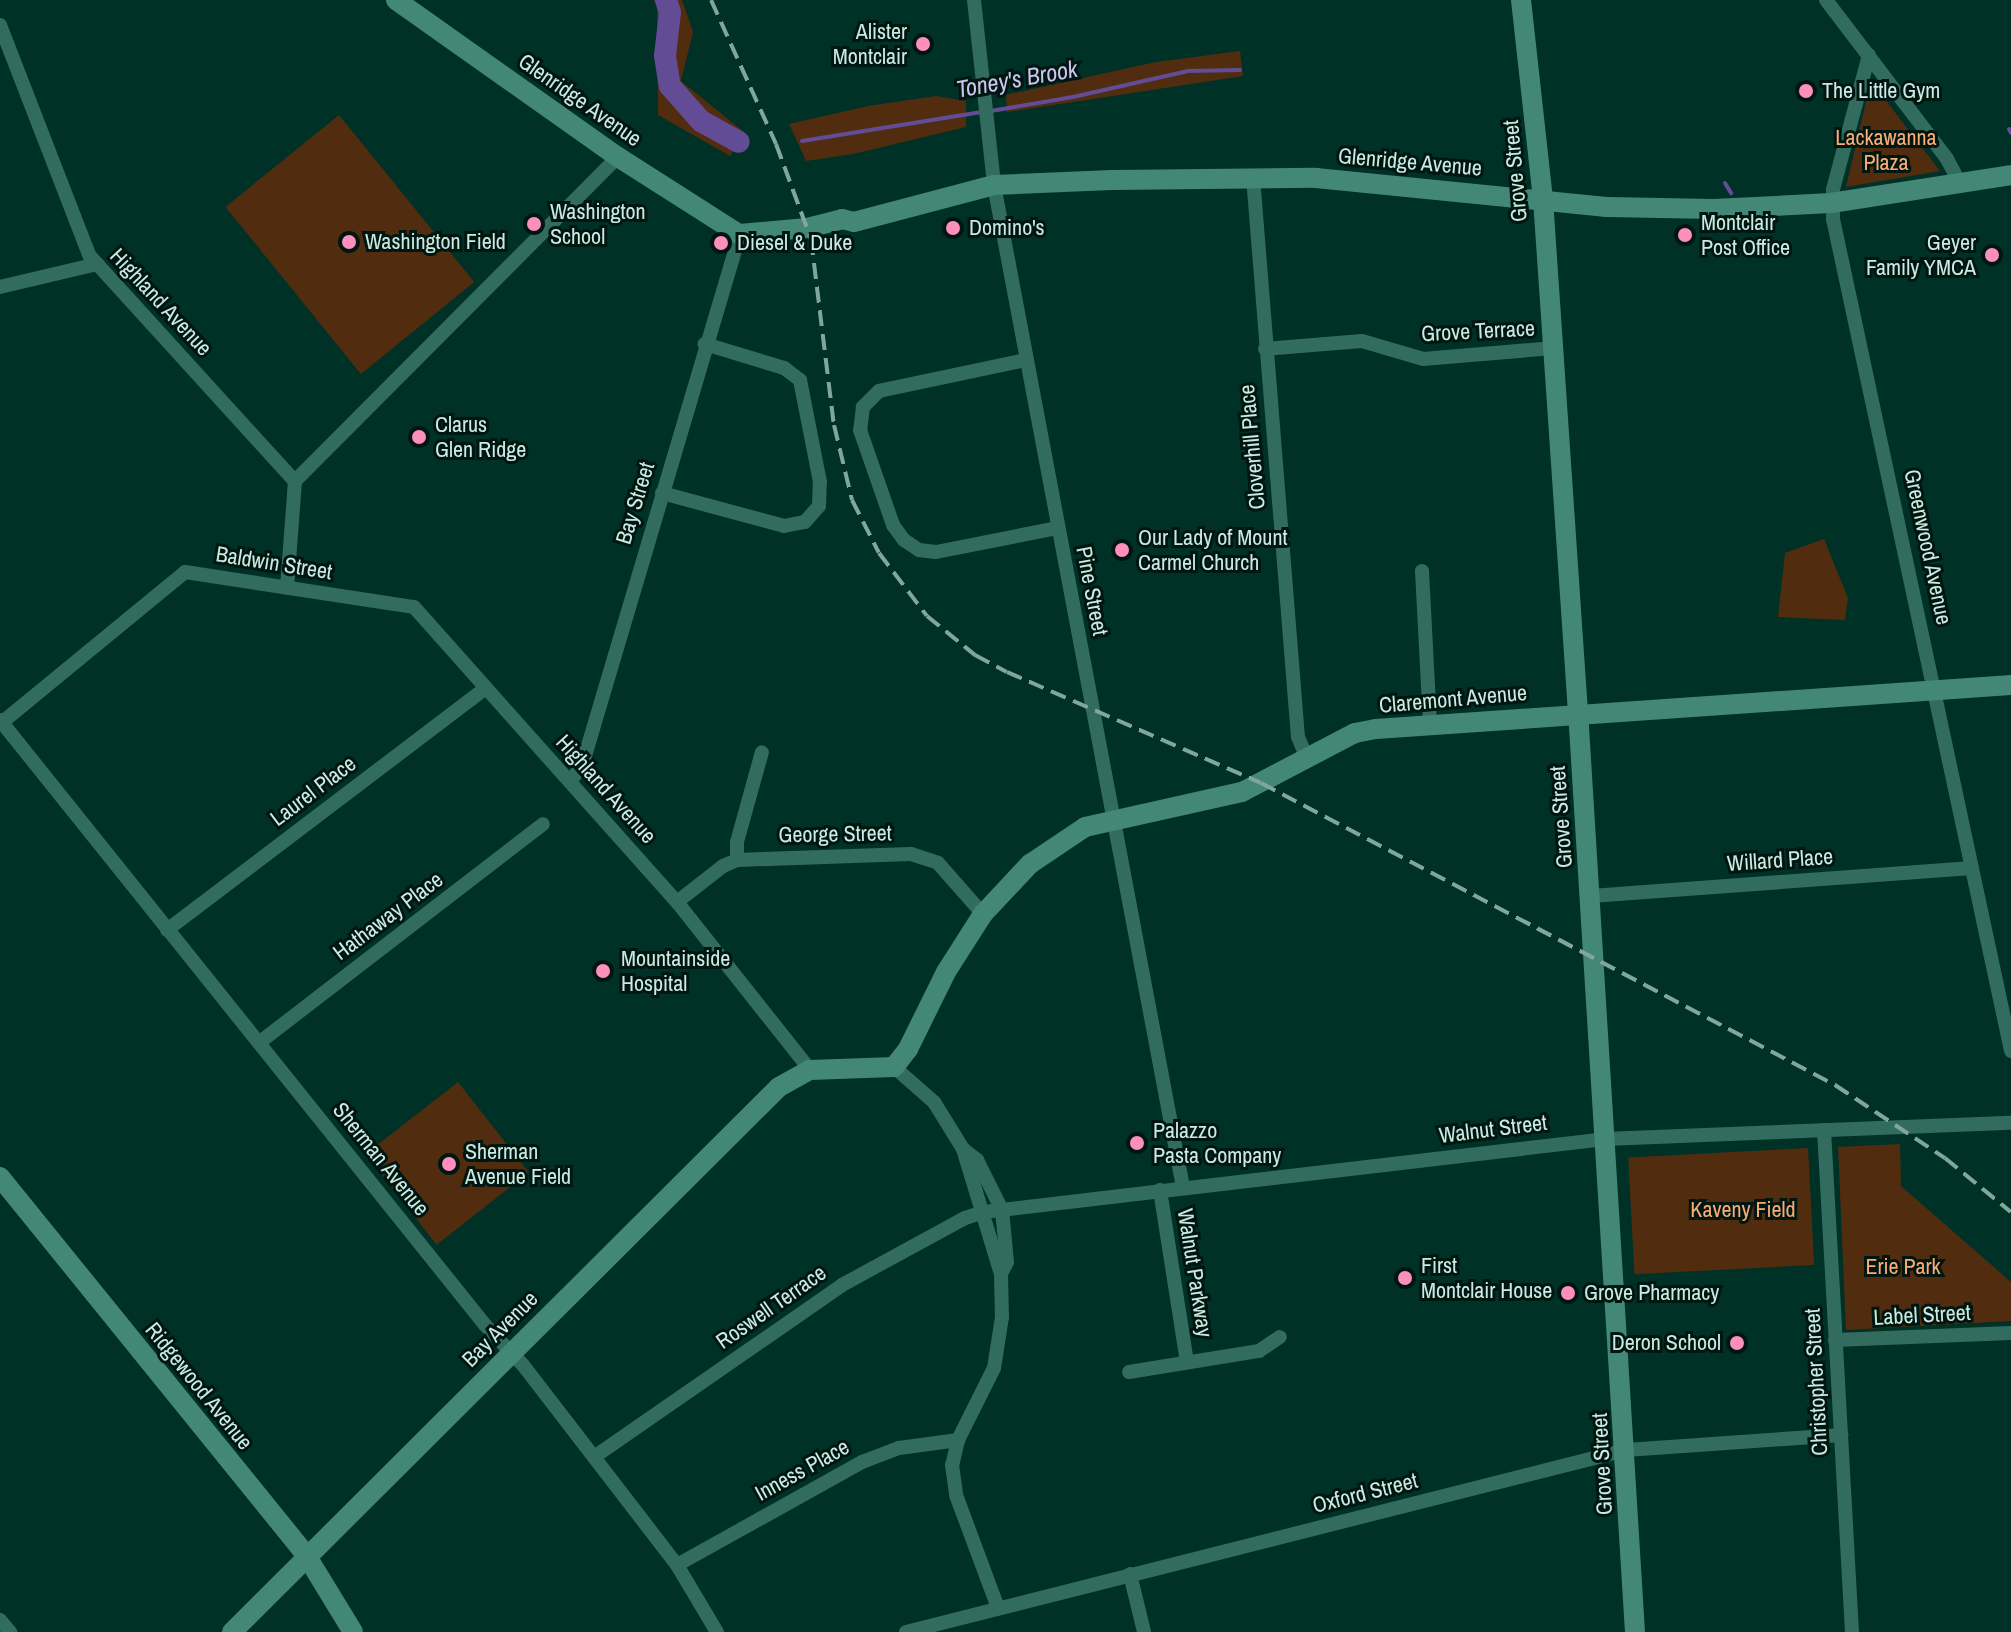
<!DOCTYPE html>
<html>
<head>
<meta charset="utf-8">
<style>
	body { margin:0 }
	#map { position:relative; width:2011px; height:1632px; overflow:hidden; background:#003127; font-family:"Archivo Narrow",sans-serif }
	div>[style] { position:absolute }
	.green>* { inset:0; background:#522c0f; transform-origin:0 0 }
	.stream>* { height:4px; margin:-2px; padding:0 2px; transform-origin:2px; border-radius:2px; background:#624c96 }
	.river>* { height:22px; margin:-11px; padding:0 11px; transform-origin:11px; border-radius:11px; background:#624c96 }
	.street>* { height:14px; margin:-7px; padding:0 7px; transform-origin:7px; border-radius:7px; background:#326c5e }
	.secondary>* { height:20px; margin:-10px; padding:0 10px; transform-origin:10px; border-radius:10px; background:#438877 }
	.rail>* { height:4px; margin-top:-2px; transform-origin:0; background:repeating-linear-gradient(90deg,#81a69c 0 16px,transparent 0 24px) }
	.dots>* { width:22px; height:22px; translate:-50% -50%; box-sizing:border-box; border:4px solid #001611; border-radius:50% }
	span { translate:-50% -50%; white-space:nowrap; text-align:center; line-height:1.15; -webkit-text-stroke:6px #001611; paint-order:stroke }
	.poi-label { font-size:22px; color:#cceae1 }
	.right { translate:-100% -50%; text-align:right }
	.left { translate:0 -50%; text-align:left }
	.street-label { font-size:22px; color:#cceae1 }
	.park-label { font-size:22px; color:#fcac75 }
	.water-label { font-size:24px; color:#cec5ef; font-style:italic }
</style>
</head>
<body>
<div id="map">
	<div class="green">
		<i style="clip-path:polygon(653px 0,682px 0,693px 32px,681px 81px,744px 132px,730px 156px,658px 115px,657px 5px)"></i>
		<i style="clip-path:polygon(1240px 51px,1243px 76px,1007px 112px,1006px 95px,1156px 62px)"></i>
		<i style="clip-path:polygon(1874px 85px,1940px 171px,1846px 187px,1869px 89px)"></i>
		<i style="clip-path:polygon(936px 96px,966px 101px,966px 127px,853px 154px,806px 161px,789px 124px,868px 106px)"></i>
		<i style="left:339px;top:115px;width:215px;height:146px;rotate:51deg"></i>
		<i style="clip-path:polygon(1824px 539px,1848px 598px,1845px 620px,1778px 617px,1785px 553px)"></i>
		<i style="left:458px;top:1082px;width:115px;height:117px;rotate:52deg"></i>
		<i style="clip-path:polygon(1900px 1144px,1901px 1186px,2011px 1282px,2011px 1321px,1846px 1330px,1838px 1147px)"></i>
		<i style="left:1808px;top:1148px;width:117px;height:180px;rotate:87deg"></i>
	</div>
	<div class="stream">
		<i style="left:991px;top:111px;width:83px;rotate:-9.7deg"></i>
		<i style="left:1073px;top:97px;width:118px;rotate:-12.7deg"></i>
		<i style="left:1188px;top:71px;width:52px;rotate:-1.1deg"></i>
		<i style="left:2009px;top:129px;width:4px;rotate:63deg"></i>
		<i style="left:802px;top:141px;width:182px;rotate:-9.2deg"></i>
		<i style="left:1725px;top:183px;width:12px;rotate:59deg"></i>
	</div>
	<div class="river">
		<i style="left:666px;top:0;width:13px;rotate:72deg"></i>
		<i style="left:670px;top:12px;width:44px;rotate:96.5deg"></i>
		<i style="left:665px;top:56px;width:30px;rotate:81deg"></i>
		<i style="left:670px;top:86px;width:47px;rotate:48.5deg"></i>
		<i style="left:701px;top:121px;width:43px;rotate:28.9deg"></i>
	</div>
	<div class="street">
		<i style="left:974px;top:0;width:186px;rotate:83.8deg"></i>
		<i style="left:994px;top:185px;width:1020px;rotate:79.32deg"></i>
		<i style="left:1826px;top:0;width:200px;rotate:52.7deg"></i>
		<i style="left:1947px;top:159px;width:27px;rotate:62deg"></i>
		<i style="left:0;top:25px;width:247px;rotate:68.8deg"></i>
		<i style="left:89px;top:255px;width:306px;rotate:47.7deg"></i>
		<i style="left:295px;top:481px;width:107px;rotate:94.3deg"></i>
		<i style="left:1869px;top:55px;width:139px;rotate:105deg"></i>
		<i style="left:1833px;top:189px;width:30px;rotate:90deg"></i>
		<i style="left:1833px;top:219px;width:851px;rotate:77.92deg"></i>
		<i style="left:1253px;top:177px;width:562px;rotate:85.41deg"></i>
		<i style="left:1298px;top:737px;width:23px;rotate:67deg"></i>
		<i style="left:0;top:287px;width:100px;rotate:-13.3deg"></i>
		<i style="left:1265px;top:349px;width:97px;rotate:-4.7deg"></i>
		<i style="left:1362px;top:341px;width:64px;rotate:16.4deg"></i>
		<i style="left:1423px;top:359px;width:130px;rotate:-4.8deg"></i>
		<i style="left:1026px;top:360px;width:150px;rotate:168.1deg"></i>
		<i style="left:879px;top:391px;width:23px;rotate:135deg"></i>
		<i style="left:863px;top:407px;width:23px;rotate:97deg"></i>
		<i style="left:860px;top:430px;width:101px;rotate:70.8deg"></i>
		<i style="left:893px;top:525px;width:19px;rotate:54deg"></i>
		<i style="left:904px;top:540px;width:18px;rotate:34deg"></i>
		<i style="left:919px;top:550px;width:17px;rotate:7deg"></i>
		<i style="left:936px;top:552px;width:123px;rotate:-11.2deg"></i>
		<i style="left:295px;top:481px;width:457px;rotate:-45.1deg"></i>
		<i style="left:662px;top:493px;width:126px;rotate:15.1deg"></i>
		<i style="left:784px;top:526px;width:21px;rotate:-11deg"></i>
		<i style="left:805px;top:522px;width:21px;rotate:-49deg"></i>
		<i style="left:819px;top:506px;width:24px;rotate:-88deg"></i>
		<i style="left:820px;top:482px;width:104px;rotate:-101.1deg"></i>
		<i style="left:800px;top:380px;width:20px;rotate:-143deg"></i>
		<i style="left:784px;top:368px;width:83px;rotate:-163.1deg"></i>
		<i style="left:1422px;top:571px;width:153px;rotate:87deg"></i>
		<i style="left:0;top:720px;width:775px;rotate:51.28deg"></i>
		<i style="left:485px;top:1325px;width:55px;rotate:46.5deg"></i>
		<i style="left:523px;top:1365px;width:252px;rotate:52.4deg"></i>
		<i style="left:677px;top:1565px;width:78px;rotate:59.2deg"></i>
		<i style="left:0;top:724px;width:239px;rotate:-39.4deg"></i>
		<i style="left:185px;top:572px;width:232px;rotate:8.7deg"></i>
		<i style="left:414px;top:607px;width:395px;rotate:48.3deg"></i>
		<i style="left:677px;top:902px;width:214px;rotate:51.6deg"></i>
		<i style="left:570px;top:781px;width:19px;rotate:-51deg"></i>
		<i style="left:582px;top:766px;width:555px;rotate:-73.46deg"></i>
		<i style="left:737px;top:860px;width:18px;rotate:-90deg"></i>
		<i style="left:737px;top:842px;width:93px;rotate:-74.5deg"></i>
		<i style="left:1591px;top:896px;width:382px;rotate:-4.2deg"></i>
		<i style="left:677px;top:902px;width:58px;rotate:-38deg"></i>
		<i style="left:723px;top:866px;width:15px;rotate:-23deg"></i>
		<i style="left:737px;top:860px;width:174px;rotate:-2deg"></i>
		<i style="left:911px;top:854px;width:28px;rotate:18deg"></i>
		<i style="left:938px;top:863px;width:68px;rotate:48.6deg"></i>
		<i style="left:167px;top:930px;width:400px;rotate:-37.2deg"></i>
		<i style="left:260px;top:1042px;width:357px;rotate:-37.6deg"></i>
		<i style="left:894px;top:1067px;width:53px;rotate:41.2deg"></i>
		<i style="left:934px;top:1102px;width:55px;rotate:58.3deg"></i>
		<i style="left:963px;top:1149px;width:131px;rotate:73.1deg"></i>
		<i style="left:1001px;top:1274px;width:43px;rotate:88.7deg"></i>
		<i style="left:1002px;top:1317px;width:52px;rotate:98.9deg"></i>
		<i style="left:994px;top:1368px;width:80px;rotate:116.6deg"></i>
		<i style="left:958px;top:1440px;width:26px;rotate:103deg"></i>
		<i style="left:952px;top:1465px;width:30px;rotate:82deg"></i>
		<i style="left:956px;top:1495px;width:121px;rotate:69.6deg"></i>
		<i style="left:1824px;top:1130px;width:503px;rotate:86.81deg"></i>
		<i style="left:963px;top:1149px;width:18px;rotate:38deg"></i>
		<i style="left:977px;top:1160px;width:56px;rotate:63.4deg"></i>
		<i style="left:1002px;top:1210px;width:52px;rotate:84.5deg"></i>
		<i style="left:1007px;top:1262px;width:13px;rotate:117deg"></i>
		<i style="left:1160px;top:1190px;width:174px;rotate:81.1deg"></i>
		<i style="left:1835px;top:1340px;width:176px;rotate:-2.3deg"></i>
		<i style="left:1129px;top:1372px;width:132px;rotate:-9.2deg"></i>
		<i style="left:1259px;top:1351px;width:25px;rotate:-34deg"></i>
		<i style="left:594px;top:1457px;width:302px;rotate:-34.7deg"></i>
		<i style="left:842px;top:1285px;width:140px;rotate:-28.6deg"></i>
		<i style="left:965px;top:1218px;width:20px;rotate:-18deg"></i>
		<i style="left:984px;top:1212px;width:625px;rotate:-6.7deg"></i>
		<i style="left:1605px;top:1139px;width:406px;rotate:-2.3deg"></i>
		<i style="left:677px;top:1565px;width:212px;rotate:-29.1deg"></i>
		<i style="left:862px;top:1462px;width:40px;rotate:-21deg"></i>
		<i style="left:899px;top:1448px;width:60px;rotate:-7.7deg"></i>
		<i style="left:1130px;top:1574px;width:60px;rotate:76.4deg"></i>
		<i style="left:0;top:1620px;width:16px;rotate:50deg"></i>
		<i style="left:906px;top:1632px;width:743px;rotate:-14.19deg"></i>
		<i style="left:1626px;top:1450px;width:216px;rotate:-4deg"></i>
	</div>
	<div class="secondary">
		<i style="left:396px;top:0;width:272px;rotate:35.3deg"></i>
		<i style="left:618px;top:157px;width:156px;rotate:32.5deg"></i>
		<i style="left:1521px;top:0;width:200px;rotate:83.7deg"></i>
		<i style="left:1543px;top:199px;width:529px;rotate:86.1deg"></i>
		<i style="left:1579px;top:727px;width:907px;rotate:86.46deg"></i>
		<i style="left:740px;top:234px;width:67px;rotate:-5.1deg"></i>
		<i style="left:807px;top:228px;width:36px;rotate:-14deg"></i>
		<i style="left:842px;top:219px;width:12px;rotate:14deg"></i>
		<i style="left:854px;top:222px;width:145px;rotate:-14.8deg"></i>
		<i style="left:994px;top:185px;width:118px;rotate:-2.4deg"></i>
		<i style="left:1112px;top:180px;width:204px;rotate:-0.6deg"></i>
		<i style="left:1316px;top:178px;width:292px;rotate:5.7deg"></i>
		<i style="left:1607px;top:207px;width:107px;rotate:1.1deg"></i>
		<i style="left:1714px;top:209px;width:117px;rotate:-2.9deg"></i>
		<i style="left:1831px;top:203px;width:182px;rotate:-8.8deg"></i>
		<i style="left:0;top:1177px;width:486px;rotate:51deg"></i>
		<i style="left:306px;top:1555px;width:90px;rotate:58.6deg"></i>
		<i style="left:232px;top:1632px;width:772px;rotate:-44.9deg"></i>
		<i style="left:779px;top:1087px;width:35px;rotate:-29deg"></i>
		<i style="left:810px;top:1070px;width:84px;rotate:-2deg"></i>
		<i style="left:894px;top:1067px;width:23px;rotate:-52deg"></i>
		<i style="left:908px;top:1049px;width:86px;rotate:-63.7deg"></i>
		<i style="left:946px;top:972px;width:69px;rotate:-57.5deg"></i>
		<i style="left:983px;top:914px;width:69px;rotate:-46.8deg"></i>
		<i style="left:1030px;top:864px;width:66px;rotate:-33.9deg"></i>
		<i style="left:1085px;top:827px;width:161px;rotate:-12.6deg"></i>
		<i style="left:1242px;top:792px;width:127px;rotate:-27.6deg"></i>
		<i style="left:1355px;top:733px;width:21px;rotate:-11deg"></i>
		<i style="left:1376px;top:729px;width:637px;rotate:-3.96deg"></i>
	</div>
	<div class="rail">
		<i style="left:711px;top:0;width:158px;rotate:65.7deg"></i>
		<i style="left:776px;top:144px;width:101px;rotate:69.8deg"></i>
		<i style="left:811px;top:239px;width:187px;rotate:83deg"></i>
		<i style="left:834px;top:425px;width:77px;rotate:76.5deg"></i>
		<i style="left:852px;top:500px;width:59px;rotate:63deg"></i>
		<i style="left:879px;top:553px;width:79px;rotate:52.7deg"></i>
		<i style="left:927px;top:616px;width:62px;rotate:39.1deg"></i>
		<i style="left:975px;top:655px;width:36px;rotate:28deg"></i>
		<i style="left:1007px;top:672px;width:277px;rotate:23.6deg"></i>
		<i style="left:1261px;top:783px;width:649px;rotate:27.75deg"></i>
		<i style="left:1835px;top:1085px;width:132px;rotate:33.6deg"></i>
		<i style="left:1945px;top:1158px;width:85px;rotate:39.3deg"></i>
	</div>
	<div class="dots">
		<i style="left:923px;top:44px;background:#fe8ebc"></i>
		<i style="left:1806px;top:91px;background:#fe8ebc"></i>
		<i style="left:534px;top:224px;background:#fe8ebc"></i>
		<i style="left:953px;top:228px;background:#fe8ebc"></i>
		<i style="left:1685px;top:235px;background:#fe8ebc"></i>
		<i style="left:349px;top:242px;background:#fe8ebc"></i>
		<i style="left:721px;top:243px;background:#fe8ebc"></i>
		<i style="left:1992px;top:255px;background:#fe8ebc"></i>
		<i style="left:419px;top:437px;background:#fe8ebc"></i>
		<i style="left:1122px;top:550px;background:#fe8ebc"></i>
		<i style="left:603px;top:971px;background:#fe8ebc"></i>
		<i style="left:1137px;top:1143px;background:#fe8ebc"></i>
		<i style="left:449px;top:1164px;background:#fe8ebc"></i>
		<i style="left:1405px;top:1278px;background:#fe8ebc"></i>
		<i style="left:1568px;top:1293px;background:#fe8ebc"></i>
		<i style="left:1737px;top:1343px;background:#fe8ebc"></i>
	</div>
	<div class="poi-label">
		<span class="right" style="left:907px;top:44px">Alister<br>Montclair</span>
		<span class="left" style="left:1822px;top:91px">The Little Gym</span>
		<span class="left" style="left:550px;top:224px">Washington<br>School</span>
		<span class="left" style="left:1701px;top:235px">Montclair<br>Post Office</span>
		<span class="left" style="left:969px;top:228px">Domino's</span>
		<span class="left" style="left:365px;top:242px">Washington Field</span>
		<span class="right" style="left:1976px;top:255px">Geyer<br>Family YMCA</span>
		<span class="left" style="left:737px;top:243px">Diesel &amp; Duke</span>
		<span class="left" style="left:435px;top:437px">Clarus<br>Glen Ridge</span>
		<span class="left" style="left:1138px;top:550px">Our Lady of Mount<br>Carmel Church</span>
		<span class="left" style="left:621px;top:971px">Mountainside<br>Hospital</span>
		<span class="left" style="left:1153px;top:1143px">Palazzo<br>Pasta Company</span>
		<span class="left" style="left:465px;top:1164px">Sherman<br>Avenue Field</span>
		<span class="left" style="left:1421px;top:1278px">First<br>Montclair House</span>
		<span class="left" style="left:1584px;top:1293px">Grove Pharmacy</span>
		<span class="right" style="left:1721px;top:1343px">Deron School</span>
	</div>
	<div class="street-label">
		<span style="left:580px;top:100px;rotate:35deg">Glenridge Avenue</span>
		<span style="left:1410px;top:162px;rotate:5deg">Glenridge Avenue</span>
		<span style="left:1515px;top:171px;rotate:-95deg">Grove Street</span>
		<span style="left:161px;top:302px;rotate:47deg">Highland Avenue</span>
		<span style="left:1478px;top:331px;rotate:-3deg">Grove Terrace</span>
		<span style="left:1252px;top:447px;rotate:-95deg">Cloverhill Place</span>
		<span style="left:635px;top:503px;rotate:-73deg">Bay Street</span>
		<span style="left:1928px;top:547px;rotate:78deg">Greenwood Avenue</span>
		<span style="left:274px;top:563px;rotate:9deg">Baldwin Street</span>
		<span style="left:1092px;top:591px;rotate:79deg">Pine Street</span>
		<span style="left:1453px;top:699px;rotate:-5deg">Claremont Avenue</span>
		<span style="left:606px;top:789px;rotate:48deg">Highland Avenue</span>
		<span style="left:313px;top:791px;rotate:-37deg">Laurel Place</span>
		<span style="left:1561px;top:817px;rotate:-94deg">Grove Street</span>
		<span style="left:835px;top:834px;rotate:-1deg">George Street</span>
		<span style="left:1780px;top:860px;rotate:-4deg">Willard Place</span>
		<span style="left:388px;top:916px;rotate:-37deg">Hathaway Place</span>
		<span style="left:1493px;top:1129px;rotate:-7deg">Walnut Street</span>
		<span style="left:381px;top:1159px;rotate:51deg">Sherman Avenue</span>
		<span style="left:1195px;top:1273px;rotate:81deg">Walnut Parkway</span>
		<span style="left:771px;top:1307px;rotate:-35deg">Roswell Terrace</span>
		<span style="left:1922px;top:1315px;rotate:-3deg">Label Street</span>
		<span style="left:500px;top:1329px;rotate:-45deg">Bay Avenue</span>
		<span style="left:1816px;top:1382px;rotate:-93deg">Christopher Street</span>
		<span style="left:199px;top:1386px;rotate:51deg">Ridgewood Avenue</span>
		<span style="left:1602px;top:1464px;rotate:-93deg">Grove Street</span>
		<span style="left:802px;top:1470px;rotate:-29deg">Inness Place</span>
		<span style="left:1365px;top:1493px;rotate:-14deg">Oxford Street</span>
	</div>
	<div class="park-label">
		<span style="left:1886px;top:150px">Lackawanna<br>Plaza</span>
		<span style="left:1743px;top:1210px">Kaveny Field</span>
		<span style="left:1903px;top:1267px">Erie Park</span>
	</div>
	<div class="water-label">
		<span style="left:1017px;top:79px;rotate:-10deg">Toney's Brook</span>
	</div>
</div>
</body>
</html>
